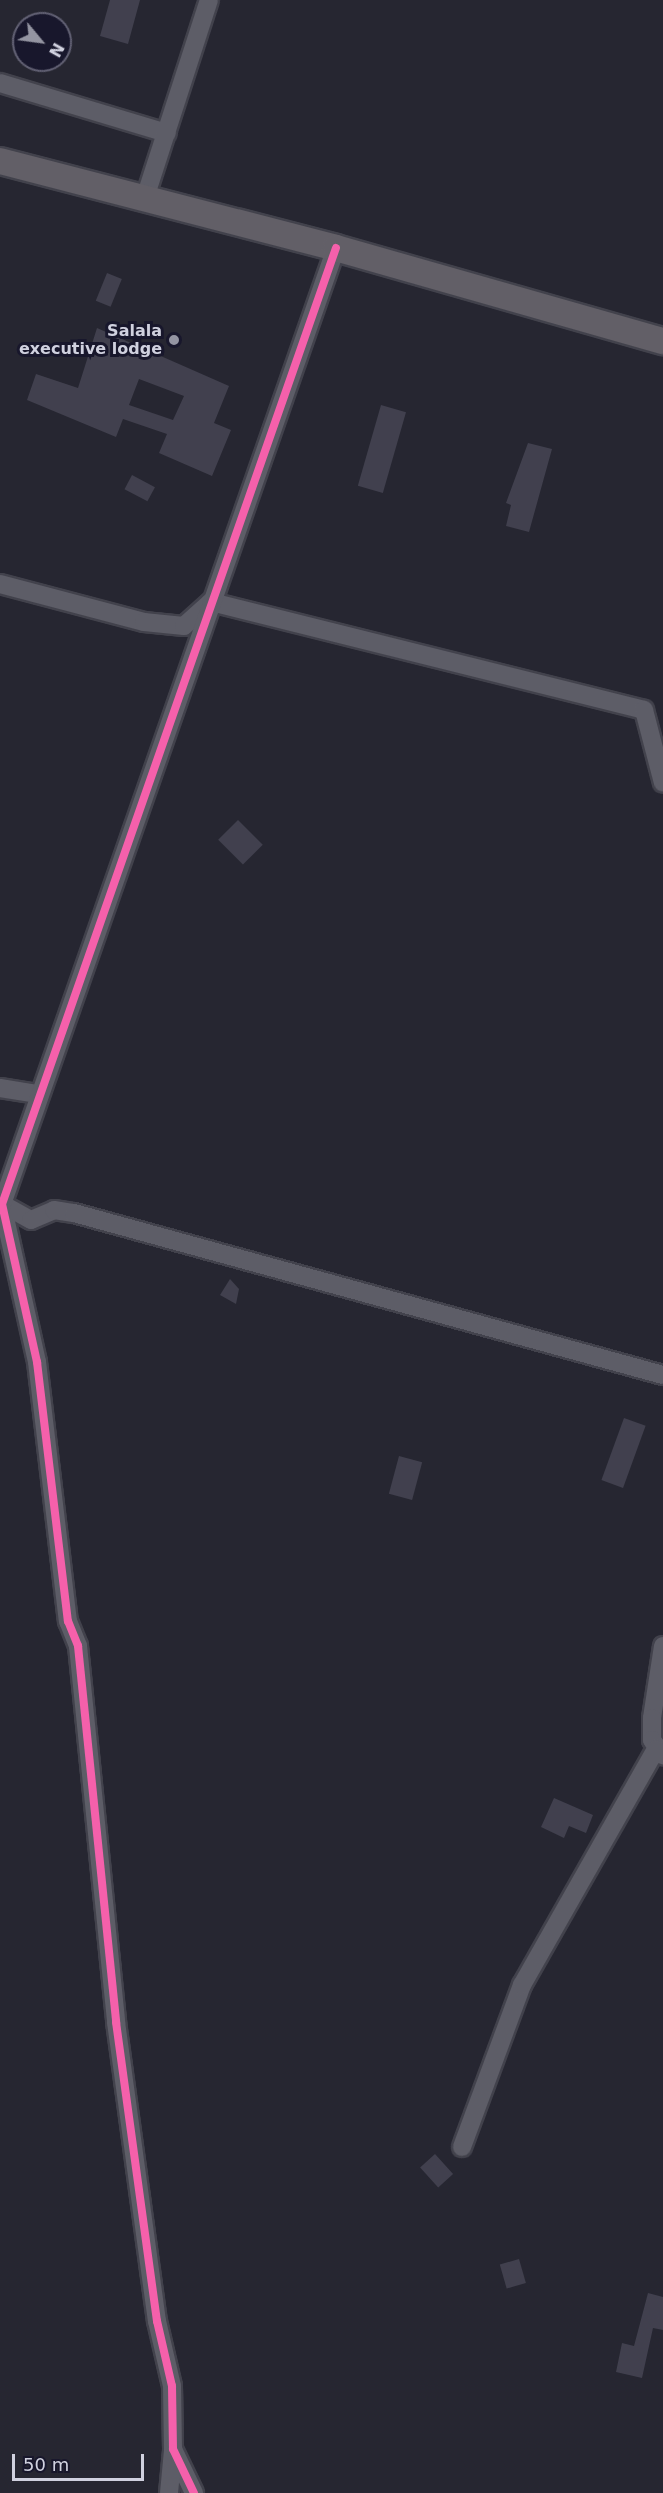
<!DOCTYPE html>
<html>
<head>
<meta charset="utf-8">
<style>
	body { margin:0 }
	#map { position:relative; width:663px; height:2493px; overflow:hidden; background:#262631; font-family:"DejaVu Sans",sans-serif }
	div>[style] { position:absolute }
	.building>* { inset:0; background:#41404e; transform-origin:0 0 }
	.roads { filter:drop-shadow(2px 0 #42424c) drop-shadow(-2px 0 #42424c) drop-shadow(0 2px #42424c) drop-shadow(0 -2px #42424c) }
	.street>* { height:18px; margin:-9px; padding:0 9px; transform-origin:9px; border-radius:9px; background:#5d5d67 }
	.secondary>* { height:26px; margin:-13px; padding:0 13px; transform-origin:13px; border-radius:13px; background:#625f67 }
	.cycleway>* { height:8px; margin:-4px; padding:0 4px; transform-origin:4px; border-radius:4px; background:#f560ab }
	.dots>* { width:16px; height:16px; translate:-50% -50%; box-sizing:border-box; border:3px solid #18172c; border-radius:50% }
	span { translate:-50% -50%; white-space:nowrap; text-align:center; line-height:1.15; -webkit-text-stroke:6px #18172c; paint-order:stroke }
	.poi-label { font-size:16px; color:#d0d1df; font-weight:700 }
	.right { translate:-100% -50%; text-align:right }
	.north { position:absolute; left:12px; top:12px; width:60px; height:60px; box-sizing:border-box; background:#18172c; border:2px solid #626174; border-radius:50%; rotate:119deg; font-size:16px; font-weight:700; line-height:24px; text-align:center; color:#d0d1df }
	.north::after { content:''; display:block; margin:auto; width:21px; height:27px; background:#9495a2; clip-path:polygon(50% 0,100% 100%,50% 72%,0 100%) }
	.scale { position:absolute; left:12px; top:2454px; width:132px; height:27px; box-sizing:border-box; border:3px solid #d0d1df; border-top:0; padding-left:8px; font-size:18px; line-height:21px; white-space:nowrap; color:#d0d1df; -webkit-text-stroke:4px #18172c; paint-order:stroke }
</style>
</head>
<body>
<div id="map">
	<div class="building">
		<i style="clip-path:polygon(110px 0,140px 0,128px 44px,100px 36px)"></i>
		<i style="left:107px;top:273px;width:16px;height:30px;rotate:22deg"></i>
		<i style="clip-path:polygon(evenodd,97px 328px,229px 386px,214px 423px,231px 430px,212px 476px,159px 453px,167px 434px,123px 419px,116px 437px,27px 400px,36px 374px,78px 388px,97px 328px,139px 379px,184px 396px,173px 420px,129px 405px,139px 379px)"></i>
		<i style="left:381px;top:405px;width:26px;height:84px;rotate:16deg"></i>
		<i style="clip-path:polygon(528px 443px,552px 449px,529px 532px,506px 526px,511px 505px,506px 503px)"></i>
		<i style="left:132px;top:475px;width:26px;height:16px;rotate:28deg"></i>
		<i style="left:238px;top:820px;width:35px;height:28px;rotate:45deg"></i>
		<i style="clip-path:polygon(230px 1279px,239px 1289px,236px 1304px,220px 1295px)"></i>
		<i style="left:624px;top:1418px;width:23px;height:66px;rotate:20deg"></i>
		<i style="left:399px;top:1456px;width:24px;height:39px;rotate:15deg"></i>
		<i style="clip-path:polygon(554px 1798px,593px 1815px,586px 1833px,569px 1826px,564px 1838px,541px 1827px)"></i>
		<i style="left:435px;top:2154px;width:27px;height:20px;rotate:48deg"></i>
		<i style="left:519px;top:2259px;width:25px;height:20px;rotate:74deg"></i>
		<i style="clip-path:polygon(648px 2293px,663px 2297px,663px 2330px,653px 2328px,642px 2378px,616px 2372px,622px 2343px,634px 2346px)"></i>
	</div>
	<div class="roads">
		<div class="street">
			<i style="left:0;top:83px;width:174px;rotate:16.7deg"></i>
			<i style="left:144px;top:201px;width:211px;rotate:-72.1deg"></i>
			<i style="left:0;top:584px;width:149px;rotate:14.8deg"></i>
			<i style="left:144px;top:622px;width:40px;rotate:5.7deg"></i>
			<i style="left:184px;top:626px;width:36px;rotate:-42deg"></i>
			<i style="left:211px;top:602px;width:446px;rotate:14deg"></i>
			<i style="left:644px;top:710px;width:75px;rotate:75.4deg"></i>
			<i style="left:0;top:1088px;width:37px;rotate:9deg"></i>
			<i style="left:2px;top:1204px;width:162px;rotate:77.5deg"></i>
			<i style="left:37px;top:1362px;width:261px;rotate:83.2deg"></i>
			<i style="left:68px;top:1621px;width:27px;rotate:68deg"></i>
			<i style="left:78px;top:1646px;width:378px;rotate:84.2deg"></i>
			<i style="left:116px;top:2022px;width:302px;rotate:82.2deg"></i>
			<i style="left:157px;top:2321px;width:67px;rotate:77deg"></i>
			<i style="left:172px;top:2386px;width:63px;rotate:89.1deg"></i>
			<i style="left:173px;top:2449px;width:49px;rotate:64.5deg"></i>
			<i style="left:2px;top:1204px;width:33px;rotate:29deg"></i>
			<i style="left:31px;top:1220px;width:25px;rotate:-23deg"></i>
			<i style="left:54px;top:1210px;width:20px;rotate:9deg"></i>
			<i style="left:74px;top:1213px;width:611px;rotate:15.38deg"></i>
			<i style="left:0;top:1210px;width:1019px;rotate:-70.75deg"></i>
			<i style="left:663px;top:1646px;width:73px;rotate:98.7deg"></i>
			<i style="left:652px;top:1718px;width:22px;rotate:90deg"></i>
			<i style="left:652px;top:1740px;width:19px;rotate:54deg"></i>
			<i style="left:462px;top:2147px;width:173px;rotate:-69.7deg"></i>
			<i style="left:522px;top:1985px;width:271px;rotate:-60.4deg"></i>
			<i style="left:169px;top:2493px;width:42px;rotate:-84.6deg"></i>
		</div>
		<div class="secondary">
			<i style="left:0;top:161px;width:347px;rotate:14.5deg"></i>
			<i style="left:336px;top:248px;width:340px;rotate:15.9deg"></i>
		</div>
	</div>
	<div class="cycleway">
		<i style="left:2px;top:1204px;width:162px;rotate:77.5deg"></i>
		<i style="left:37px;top:1362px;width:261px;rotate:83.2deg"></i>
		<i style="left:68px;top:1621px;width:27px;rotate:68deg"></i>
		<i style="left:78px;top:1646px;width:378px;rotate:84.2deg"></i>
		<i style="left:116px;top:2022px;width:302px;rotate:82.2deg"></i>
		<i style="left:157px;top:2321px;width:67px;rotate:77deg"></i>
		<i style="left:172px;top:2386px;width:63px;rotate:89.1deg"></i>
		<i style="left:173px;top:2449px;width:49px;rotate:64.5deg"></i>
		<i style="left:0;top:1210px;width:1019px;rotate:-70.75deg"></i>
	</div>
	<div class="dots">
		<i style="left:174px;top:340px;background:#9495a2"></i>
	</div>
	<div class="poi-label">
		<span class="right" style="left:162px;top:340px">Salala<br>executive lodge</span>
	</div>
	<div class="north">N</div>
	<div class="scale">50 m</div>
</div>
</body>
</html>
